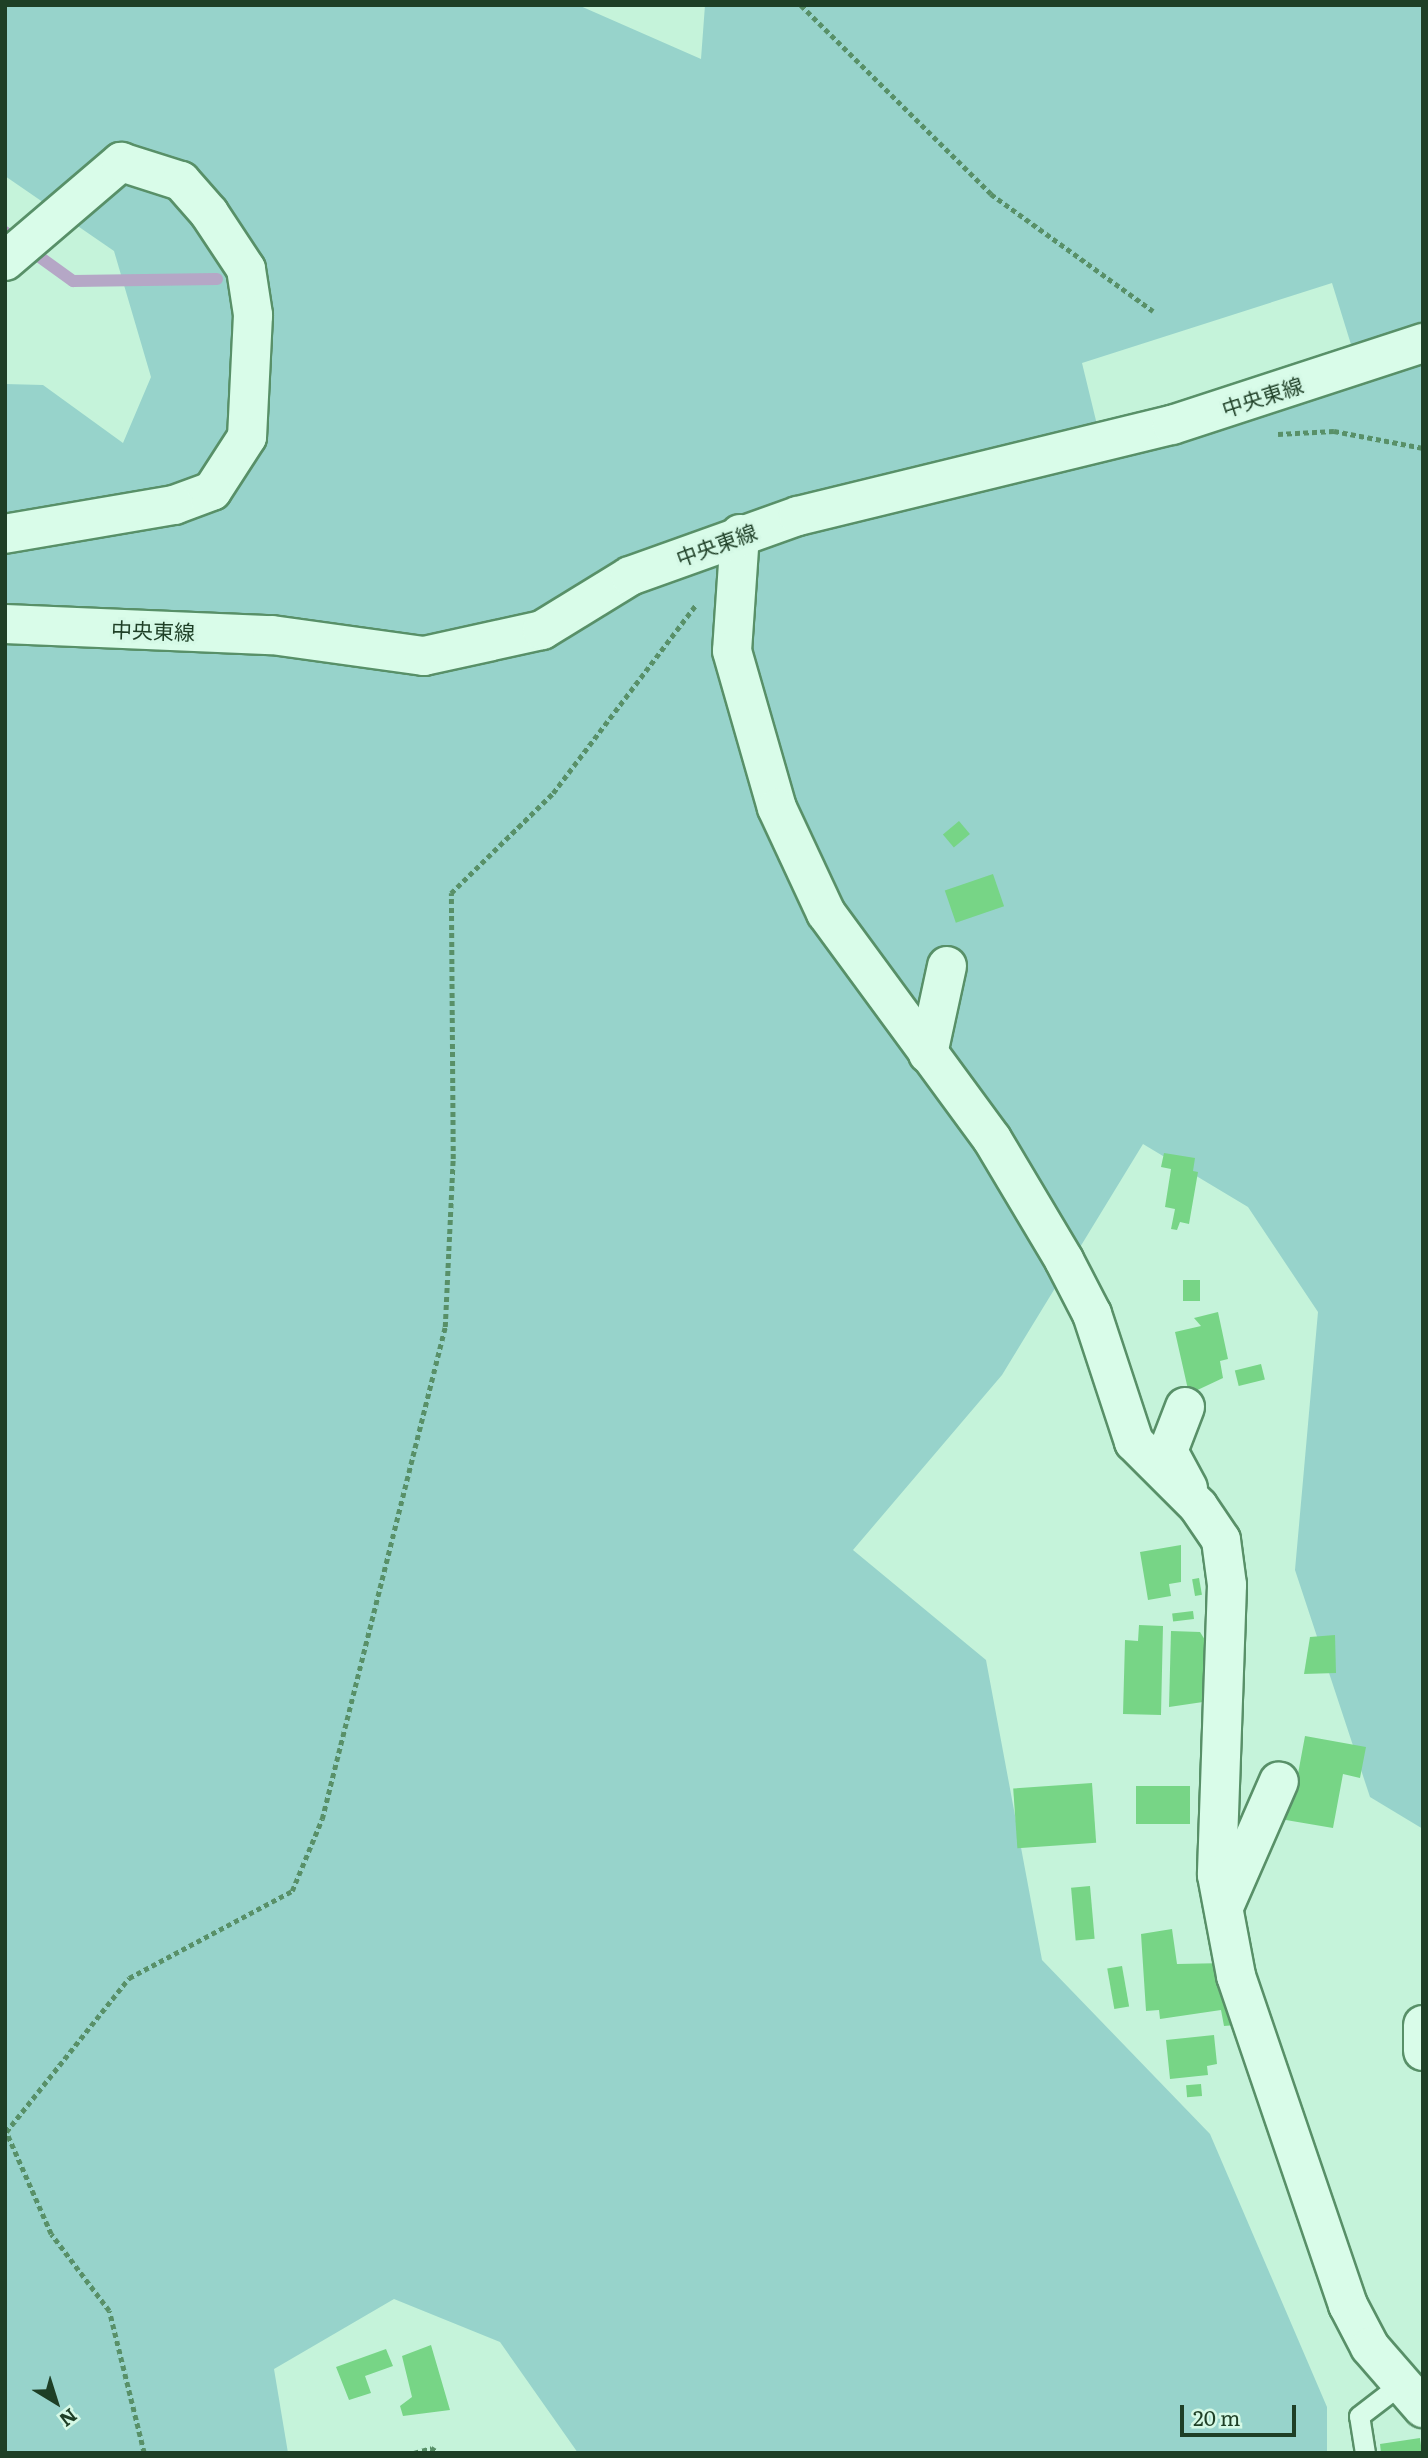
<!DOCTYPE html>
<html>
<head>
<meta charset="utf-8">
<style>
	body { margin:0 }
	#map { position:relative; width:1428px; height:2458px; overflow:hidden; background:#c5f3da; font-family:Literata,"Noto Sans JP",serif }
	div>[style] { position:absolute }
	.green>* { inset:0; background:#97d3cb }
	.stream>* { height:12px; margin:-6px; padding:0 6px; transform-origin:6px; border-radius:6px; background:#b5a7c6 }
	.building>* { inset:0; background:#77d586; transform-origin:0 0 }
	.path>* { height:4.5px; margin-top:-2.25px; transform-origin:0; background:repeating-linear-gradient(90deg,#589068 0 5px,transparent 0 8.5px) }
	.roads { filter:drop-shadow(2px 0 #589068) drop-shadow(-2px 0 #589068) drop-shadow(0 2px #589068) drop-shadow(0 -2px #589068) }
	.lane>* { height:19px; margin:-9.5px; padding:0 9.5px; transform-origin:9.5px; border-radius:9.5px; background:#d9fce9 }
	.street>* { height:38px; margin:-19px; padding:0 19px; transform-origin:19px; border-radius:19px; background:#d9fce9 }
	.secondary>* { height:38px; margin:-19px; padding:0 19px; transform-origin:19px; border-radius:19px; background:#d9fce9 }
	span { translate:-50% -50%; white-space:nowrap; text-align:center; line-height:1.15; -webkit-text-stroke:6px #d5f9e6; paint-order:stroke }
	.street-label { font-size:21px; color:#1e3f26 }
	.frame { position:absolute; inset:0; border:7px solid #1e3f26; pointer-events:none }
	.north { position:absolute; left:21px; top:2367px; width:70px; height:70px; -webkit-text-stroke:5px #d5f9e6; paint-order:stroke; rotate:142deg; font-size:19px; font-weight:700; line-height:28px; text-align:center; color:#1e3f26 }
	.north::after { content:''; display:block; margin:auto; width:24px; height:32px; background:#1e3f26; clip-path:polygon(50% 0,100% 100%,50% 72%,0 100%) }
	.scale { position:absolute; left:1180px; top:2405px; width:116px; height:32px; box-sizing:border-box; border:4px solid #1e3f26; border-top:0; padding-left:9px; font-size:21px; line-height:24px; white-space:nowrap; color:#1e3f26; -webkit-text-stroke:5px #d5f9e6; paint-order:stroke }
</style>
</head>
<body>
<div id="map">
	<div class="green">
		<i style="clip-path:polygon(evenodd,5px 5px,578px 5px,701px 59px,705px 5px,1423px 5px,1423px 1829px,1370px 1797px,1295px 1570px,1318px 1312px,1248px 1207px,1143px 1144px,1002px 1375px,853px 1550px,986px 1660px,1042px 1960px,1210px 2134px,1327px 2407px,1327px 2453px,578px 2453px,500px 2342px,394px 2299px,274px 2369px,288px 2453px,5px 2453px,5px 384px,43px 385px,123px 443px,151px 377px,114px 251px,5px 176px,5px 5px,1332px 283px,1353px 351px,1099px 433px,1082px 363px,1332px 283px)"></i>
	</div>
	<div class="stream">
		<i style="left:5px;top:232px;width:84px;rotate:35.8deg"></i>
		<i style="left:73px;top:281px;width:144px;rotate:-0.8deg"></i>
	</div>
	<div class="building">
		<i style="left:959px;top:821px;width:17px;height:21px;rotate:50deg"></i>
		<i style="left:993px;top:874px;width:34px;height:51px;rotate:71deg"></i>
		<i style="clip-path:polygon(1164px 1153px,1195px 1158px,1193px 1171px,1198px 1172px,1189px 1224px,1180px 1222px,1177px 1230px,1171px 1229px,1175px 1209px,1165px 1207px,1171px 1169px,1161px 1167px)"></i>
		<i style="left:1183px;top:1280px;width:17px;height:21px"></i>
		<i style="clip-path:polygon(1218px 1312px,1228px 1359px,1220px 1361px,1223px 1378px,1189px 1394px,1175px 1332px,1201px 1326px,1194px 1318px)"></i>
		<i style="left:1261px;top:1364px;width:16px;height:27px;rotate:76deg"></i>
		<i style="clip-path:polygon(1181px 1545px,1181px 1582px,1169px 1584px,1171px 1596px,1148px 1600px,1140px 1552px)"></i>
		<i style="left:1199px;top:1578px;width:17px;height:7px;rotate:80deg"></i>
		<i style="left:1193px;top:1611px;width:8px;height:21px;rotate:83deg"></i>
		<i style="clip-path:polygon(1139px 1625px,1163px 1626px,1161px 1715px,1123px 1714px,1125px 1640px,1138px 1641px)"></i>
		<i style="clip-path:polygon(1171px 1631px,1200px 1632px,1205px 1640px,1203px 1702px,1169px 1707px)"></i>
		<i style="clip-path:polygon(1335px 1635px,1336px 1673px,1304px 1674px,1310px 1637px)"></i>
		<i style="clip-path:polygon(1305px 1736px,1366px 1747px,1360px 1778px,1343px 1774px,1333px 1828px,1280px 1819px,1295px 1790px)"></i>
		<i style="left:1092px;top:1783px;width:60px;height:79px;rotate:86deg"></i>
		<i style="left:1190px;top:1786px;width:38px;height:54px;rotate:90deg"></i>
		<i style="left:1090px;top:1886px;width:53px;height:19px;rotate:85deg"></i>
		<i style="clip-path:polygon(1172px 1929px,1177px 1964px,1227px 1963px,1236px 2025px,1224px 2026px,1221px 2010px,1160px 2019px,1159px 2010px,1146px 2011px,1141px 1934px)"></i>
		<i style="left:1122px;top:1966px;width:41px;height:15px;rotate:80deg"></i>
		<i style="clip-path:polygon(1214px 2035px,1217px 2064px,1207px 2066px,1208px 2075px,1170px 2079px,1166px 2040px)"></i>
		<i style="left:1201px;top:2084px;width:12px;height:15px;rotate:85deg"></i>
		<i style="clip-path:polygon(431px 2345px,450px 2410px,403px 2416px,400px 2406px,412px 2397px,402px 2356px)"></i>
		<i style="clip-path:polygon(386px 2349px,393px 2366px,365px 2376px,371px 2393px,349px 2400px,336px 2367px)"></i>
		<i style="clip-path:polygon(1420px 2438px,1422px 2453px,1381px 2453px,1380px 2444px)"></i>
	</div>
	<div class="path">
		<i style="left:801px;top:5px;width:268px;rotate:44.8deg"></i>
		<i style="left:991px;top:194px;width:200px;rotate:35.8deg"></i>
		<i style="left:1278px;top:434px;width:56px;rotate:-3.1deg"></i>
		<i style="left:1334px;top:431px;width:91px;rotate:10.8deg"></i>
		<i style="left:144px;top:2453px;width:146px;rotate:-103.8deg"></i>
		<i style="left:109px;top:2311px;width:96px;rotate:-127deg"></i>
		<i style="left:51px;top:2234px;width:111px;rotate:-113.8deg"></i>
		<i style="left:6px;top:2132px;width:197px;rotate:-51.4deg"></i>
		<i style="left:129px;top:1978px;width:185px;rotate:-28.1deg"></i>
		<i style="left:292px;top:1891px;width:78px;rotate:-67.4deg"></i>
		<i style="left:322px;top:1819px;width:507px;rotate:-75.96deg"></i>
		<i style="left:445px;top:1327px;width:168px;rotate:-87.3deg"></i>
		<i style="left:453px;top:1159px;width:266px;rotate:-90.4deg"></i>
		<i style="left:451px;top:893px;width:143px;rotate:-44.4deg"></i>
		<i style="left:553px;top:793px;width:235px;rotate:-52.8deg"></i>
		<i style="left:414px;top:2453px;width:18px;rotate:-16deg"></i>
		<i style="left:431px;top:2448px;width:9px;rotate:32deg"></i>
	</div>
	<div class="roads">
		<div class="lane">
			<i style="left:1365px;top:2453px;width:37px;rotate:-99deg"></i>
			<i style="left:1359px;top:2416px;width:54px;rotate:-37.5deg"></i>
		</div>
		<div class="street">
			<i style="left:5px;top:261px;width:153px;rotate:-40.5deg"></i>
			<i style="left:121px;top:162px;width:63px;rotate:17.6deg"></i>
			<i style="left:181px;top:181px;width:43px;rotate:48.8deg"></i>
			<i style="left:209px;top:213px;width:67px;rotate:56.5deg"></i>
			<i style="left:246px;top:269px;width:47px;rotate:81.3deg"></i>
			<i style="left:253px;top:315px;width:122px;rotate:92.8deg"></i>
			<i style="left:247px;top:437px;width:64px;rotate:122.9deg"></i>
			<i style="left:212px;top:491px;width:40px;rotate:159.8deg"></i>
			<i style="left:174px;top:505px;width:171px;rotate:170.3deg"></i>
			<i style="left:740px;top:534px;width:117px;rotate:93.9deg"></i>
			<i style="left:732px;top:651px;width:163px;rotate:74deg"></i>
			<i style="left:777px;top:808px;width:116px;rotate:65deg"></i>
			<i style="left:826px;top:913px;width:280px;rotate:53.7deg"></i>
			<i style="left:992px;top:1139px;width:141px;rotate:59.2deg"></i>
			<i style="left:1064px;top:1260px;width:61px;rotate:62.6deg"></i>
			<i style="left:1092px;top:1314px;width:135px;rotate:71.8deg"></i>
			<i style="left:1134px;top:1442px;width:91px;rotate:45deg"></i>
			<i style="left:1198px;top:1506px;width:41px;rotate:55.9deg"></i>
			<i style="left:1221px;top:1540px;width:45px;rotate:82.4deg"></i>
			<i style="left:1227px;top:1585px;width:290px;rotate:92deg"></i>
			<i style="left:1217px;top:1875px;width:103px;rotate:79.3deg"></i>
			<i style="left:1236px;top:1976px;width:348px;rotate:71.2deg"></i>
			<i style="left:1348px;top:2305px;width:47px;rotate:62.4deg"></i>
			<i style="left:1370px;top:2347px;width:81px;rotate:49deg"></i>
			<i style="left:928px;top:1054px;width:90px;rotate:-77.8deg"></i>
			<i style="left:1185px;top:1407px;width:47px;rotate:111.1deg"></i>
			<i style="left:1168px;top:1451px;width:42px;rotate:61.6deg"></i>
			<i style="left:1224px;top:1907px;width:137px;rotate:-66.4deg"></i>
			<i style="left:1423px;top:2025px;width:26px;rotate:90deg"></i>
		</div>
		<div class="secondary">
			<i style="left:5px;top:624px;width:267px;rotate:2.4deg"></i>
			<i style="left:272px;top:635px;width:153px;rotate:7.9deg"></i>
			<i style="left:424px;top:656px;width:121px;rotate:-12.4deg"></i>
			<i style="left:542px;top:630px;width:103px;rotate:-31.5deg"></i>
			<i style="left:630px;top:576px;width:178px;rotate:-19.7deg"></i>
			<i style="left:798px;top:516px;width:385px;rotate:-13.7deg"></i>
			<i style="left:1172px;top:425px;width:264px;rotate:-18.1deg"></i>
		</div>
	</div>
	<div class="street-label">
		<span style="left:1262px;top:396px;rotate:-18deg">中央東線</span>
		<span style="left:716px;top:544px;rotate:-20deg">中央東線</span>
		<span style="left:153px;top:630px;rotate:2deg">中央東線</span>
	</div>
	<div class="frame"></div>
	<div class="north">N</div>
	<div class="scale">20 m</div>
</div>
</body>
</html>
